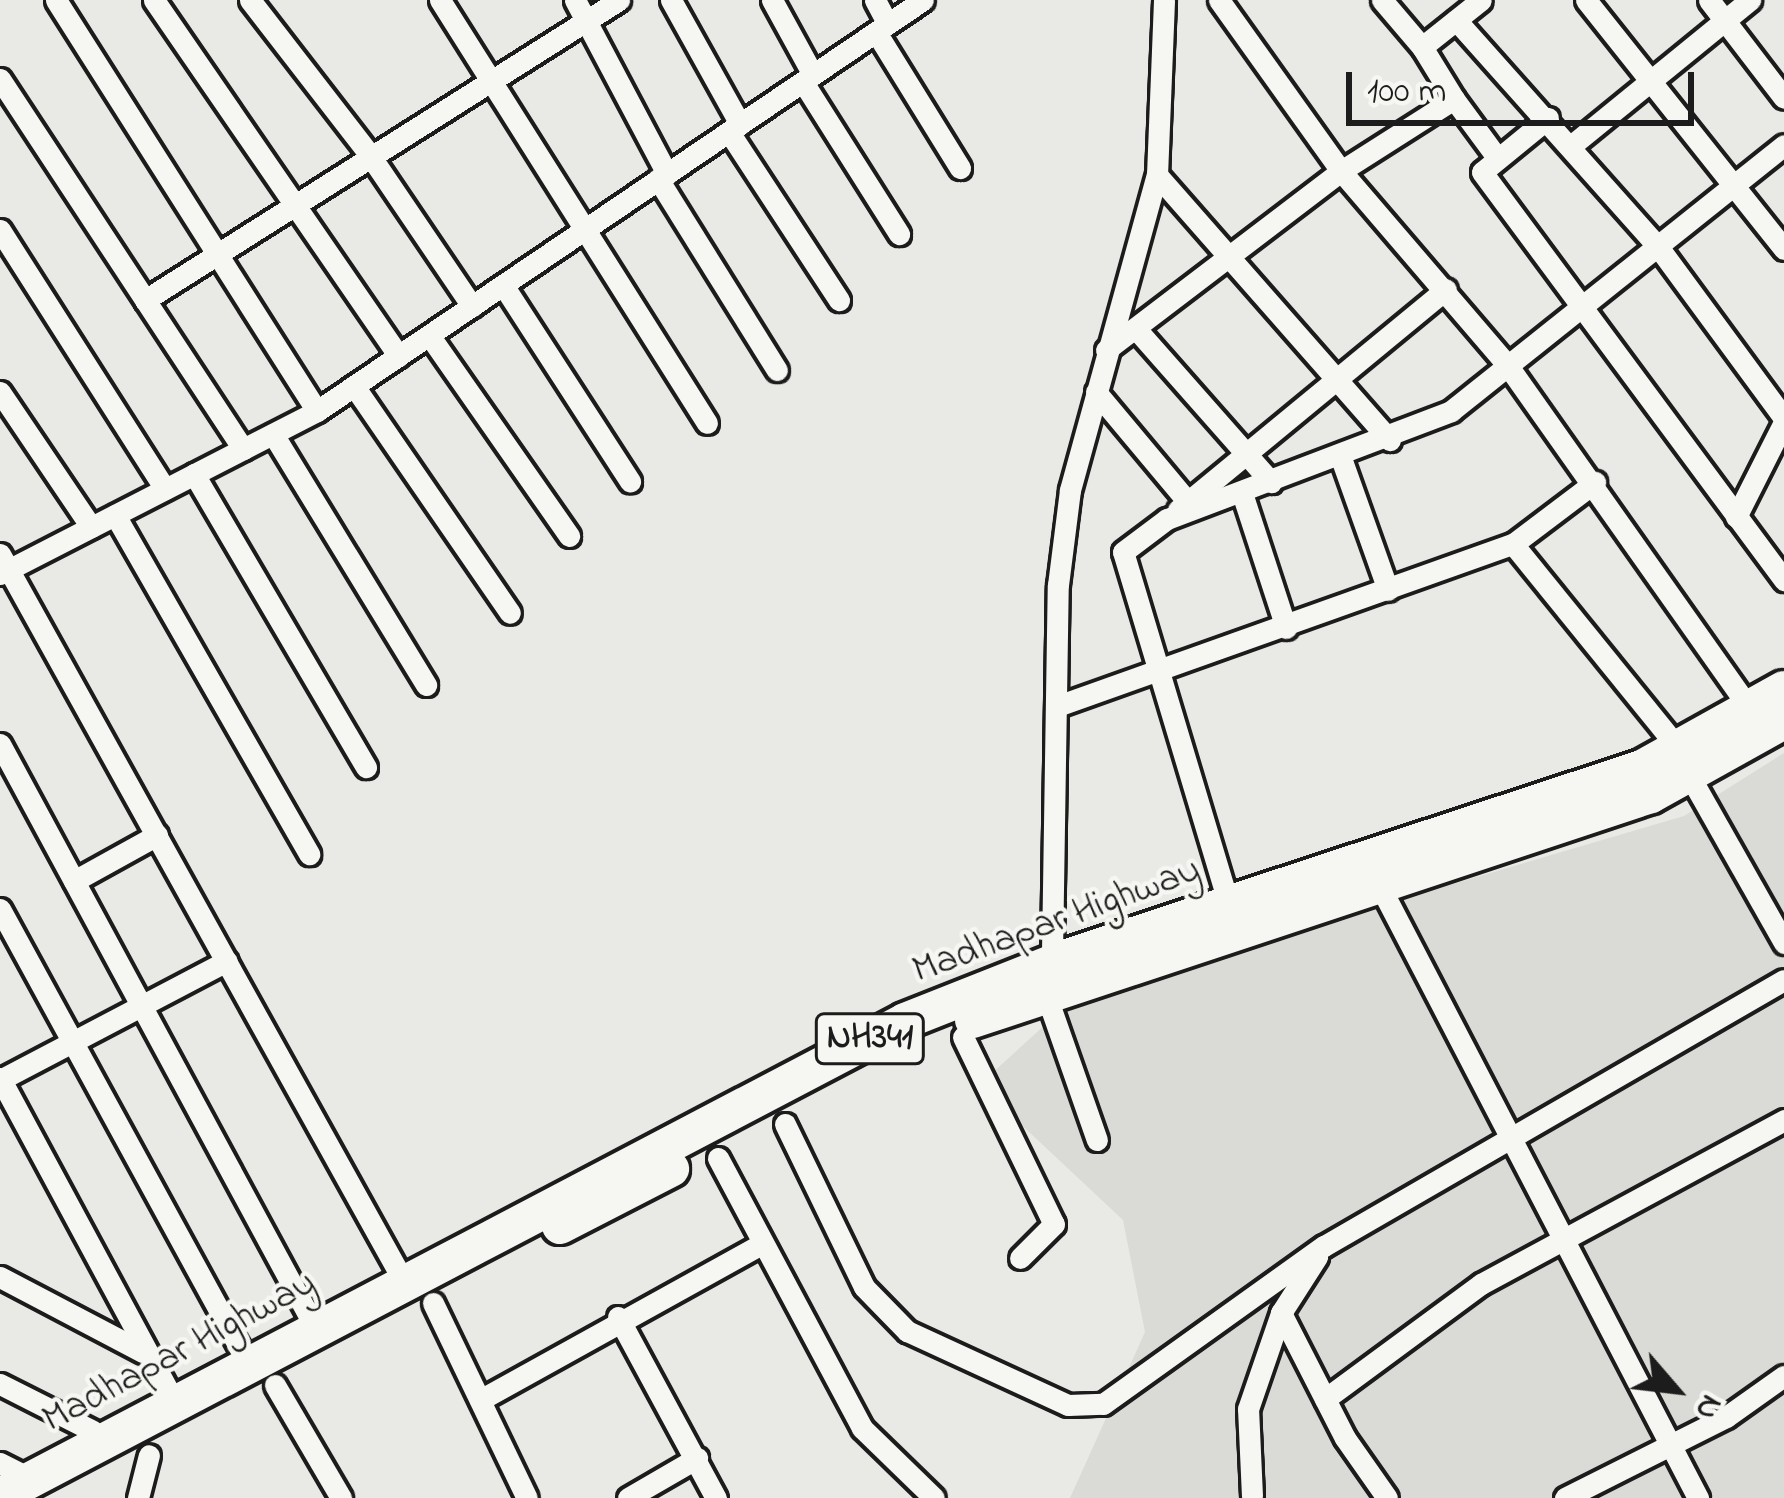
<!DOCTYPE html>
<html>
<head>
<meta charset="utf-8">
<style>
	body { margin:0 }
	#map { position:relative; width:1784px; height:1498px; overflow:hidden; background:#e9e9e5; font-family:"Indie Flower",sans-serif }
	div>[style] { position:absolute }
	.built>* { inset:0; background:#dadad6 }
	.roads { filter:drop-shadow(3px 0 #1c1c1c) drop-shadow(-3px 0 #1c1c1c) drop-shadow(0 3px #1c1c1c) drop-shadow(0 -3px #1c1c1c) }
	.minor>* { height:21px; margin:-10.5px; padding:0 10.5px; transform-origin:10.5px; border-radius:10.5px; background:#f6f6f2 }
	.trunk>* { height:36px; margin:-18px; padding:0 18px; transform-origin:18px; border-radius:18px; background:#f6f6f2 }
	span { translate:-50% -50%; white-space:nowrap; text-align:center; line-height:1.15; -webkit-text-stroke:9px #f6f6f2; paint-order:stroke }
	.shield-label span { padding:3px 9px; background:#f6f6f2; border:3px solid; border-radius:9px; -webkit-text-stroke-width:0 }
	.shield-label { font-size:36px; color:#1c1c1c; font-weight:700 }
	.street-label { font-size:39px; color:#1c1c1c }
	.north { position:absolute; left:1616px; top:1330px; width:120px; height:120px; -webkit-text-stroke:9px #f6f6f2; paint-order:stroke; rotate:118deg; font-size:33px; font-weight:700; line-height:48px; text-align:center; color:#1c1c1c }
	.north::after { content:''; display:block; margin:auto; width:42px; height:54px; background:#1c1c1c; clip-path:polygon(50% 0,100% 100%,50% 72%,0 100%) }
	.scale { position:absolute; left:1346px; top:72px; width:348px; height:54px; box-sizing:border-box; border:6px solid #1c1c1c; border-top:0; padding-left:15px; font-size:36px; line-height:42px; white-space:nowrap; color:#1c1c1c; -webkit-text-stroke:9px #f6f6f2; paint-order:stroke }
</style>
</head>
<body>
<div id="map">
	<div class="built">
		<i style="clip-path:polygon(1784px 753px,1784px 1498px,1070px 1498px,1145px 1332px,1123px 1220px,979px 1085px,1079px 994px,1684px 816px)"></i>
	</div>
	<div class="roads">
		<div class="minor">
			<i style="left:56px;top:0;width:487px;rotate:57.6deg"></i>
			<i style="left:154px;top:0;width:432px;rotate:55.5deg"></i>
			<i style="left:250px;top:0;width:195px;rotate:52.3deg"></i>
			<i style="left:369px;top:154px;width:184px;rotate:55.9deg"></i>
			<i style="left:440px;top:0;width:500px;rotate:57.74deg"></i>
			<i style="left:575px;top:0;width:197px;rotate:62.1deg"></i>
			<i style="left:671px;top:0;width:142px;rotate:60.9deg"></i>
			<i style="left:772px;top:0;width:85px;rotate:61.3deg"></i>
			<i style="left:875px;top:0;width:27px;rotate:62deg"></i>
			<i style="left:1219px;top:0;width:210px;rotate:54.5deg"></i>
			<i style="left:1341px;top:171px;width:257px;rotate:49.4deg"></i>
			<i style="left:1508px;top:366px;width:413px;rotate:54.8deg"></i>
			<i style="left:1382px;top:0;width:62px;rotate:49.6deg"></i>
			<i style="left:1586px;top:0;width:318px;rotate:51.5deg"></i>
			<i style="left:1709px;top:0;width:123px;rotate:52.6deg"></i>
			<i style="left:1456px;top:20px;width:305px;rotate:48.3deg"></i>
			<i style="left:1659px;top:248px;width:211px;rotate:53.7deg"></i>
			<i style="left:876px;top:32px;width:160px;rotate:58.3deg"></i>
			<i style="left:0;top:79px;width:443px;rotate:56.7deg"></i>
			<i style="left:803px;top:82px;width:180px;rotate:57.7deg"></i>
			<i style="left:1454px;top:99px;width:74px;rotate:53.7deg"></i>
			<i style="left:1548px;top:118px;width:85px;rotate:140.7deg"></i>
			<i style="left:1482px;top:172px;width:508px;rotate:53.49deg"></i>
			<i style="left:729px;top:132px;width:201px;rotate:56.8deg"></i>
			<i style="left:1572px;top:145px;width:230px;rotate:-39.2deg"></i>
			<i style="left:1157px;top:175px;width:353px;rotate:48.7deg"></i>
			<i style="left:658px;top:179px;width:225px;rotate:58.1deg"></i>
			<i style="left:0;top:230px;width:307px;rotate:57.5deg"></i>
			<i style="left:503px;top:285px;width:234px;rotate:57.1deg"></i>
			<i style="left:145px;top:300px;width:561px;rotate:-32.33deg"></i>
			<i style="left:1137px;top:330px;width:203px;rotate:48.6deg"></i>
			<i style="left:429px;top:335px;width:245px;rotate:55.1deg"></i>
			<i style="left:1106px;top:350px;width:295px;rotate:-37.3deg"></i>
			<i style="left:1341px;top:171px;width:134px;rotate:-32.5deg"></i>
			<i style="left:1454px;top:99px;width:61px;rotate:-121.6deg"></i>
			<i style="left:1422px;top:47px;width:75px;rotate:-38.5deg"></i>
			<i style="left:354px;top:386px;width:275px;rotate:55.5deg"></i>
			<i style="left:0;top:392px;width:163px;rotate:56deg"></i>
			<i style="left:1096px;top:392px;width:143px;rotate:50.1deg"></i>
			<i style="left:273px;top:434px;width:294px;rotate:58.6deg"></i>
			<i style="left:1341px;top:458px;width:140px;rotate:70.4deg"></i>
			<i style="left:194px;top:474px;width:340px;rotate:59.6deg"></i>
			<i style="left:1242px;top:493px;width:142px;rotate:71.9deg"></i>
			<i style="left:1178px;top:510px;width:347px;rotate:-39.5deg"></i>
			<i style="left:115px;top:515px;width:391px;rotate:60.2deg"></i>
			<i style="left:1736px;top:517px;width:106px;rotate:-63.2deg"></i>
			<i style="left:1513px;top:544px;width:256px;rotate:51deg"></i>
			<i style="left:0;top:554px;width:822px;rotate:60.97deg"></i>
			<i style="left:0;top:574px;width:356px;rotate:-27.2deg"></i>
			<i style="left:317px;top:411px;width:732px;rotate:-34.15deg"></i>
			<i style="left:1057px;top:706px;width:484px;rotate:-19.6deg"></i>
			<i style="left:1513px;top:544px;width:103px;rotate:-37.1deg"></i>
			<i style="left:0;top:744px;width:655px;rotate:61.63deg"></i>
			<i style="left:1697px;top:789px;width:177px;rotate:60.5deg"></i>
			<i style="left:74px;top:881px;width:95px;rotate:-29deg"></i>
			<i style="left:1226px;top:895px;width:358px;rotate:-106.7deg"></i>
			<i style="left:1123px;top:552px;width:55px;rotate:-36.9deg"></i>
			<i style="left:1167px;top:519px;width:304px;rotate:-20.8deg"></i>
			<i style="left:1451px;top:411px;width:426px;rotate:-38.6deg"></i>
			<i style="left:1385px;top:896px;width:679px;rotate:62.53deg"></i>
			<i style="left:0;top:909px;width:509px;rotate:61.37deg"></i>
			<i style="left:1052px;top:952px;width:367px;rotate:-89.1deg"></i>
			<i style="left:1058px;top:585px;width:96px;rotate:-82.8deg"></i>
			<i style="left:1070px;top:490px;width:327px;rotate:-74.6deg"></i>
			<i style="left:1157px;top:175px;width:175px;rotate:-87.7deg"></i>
			<i style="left:1050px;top:1006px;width:142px;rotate:70.7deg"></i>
			<i style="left:963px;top:1037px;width:208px;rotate:64.1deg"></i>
			<i style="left:1054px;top:1224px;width:48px;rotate:135deg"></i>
			<i style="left:0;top:1078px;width:360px;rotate:61.7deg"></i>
			<i style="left:0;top:1080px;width:256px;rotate:-27.7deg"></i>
			<i style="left:785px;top:1124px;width:181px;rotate:64.1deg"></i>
			<i style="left:864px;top:1287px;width:62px;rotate:45.7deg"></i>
			<i style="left:907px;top:1331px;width:177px;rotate:24.7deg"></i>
			<i style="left:1068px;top:1405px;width:35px;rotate:-2deg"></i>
			<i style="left:1103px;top:1404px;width:272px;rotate:-35.6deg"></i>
			<i style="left:1324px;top:1246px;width:531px;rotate:-30.04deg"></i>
			<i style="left:718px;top:1158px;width:306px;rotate:61.9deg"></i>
			<i style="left:862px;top:1428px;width:100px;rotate:44.2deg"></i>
			<i style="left:0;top:1277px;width:161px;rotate:27.7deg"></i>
			<i style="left:433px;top:1303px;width:216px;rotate:64.3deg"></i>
			<i style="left:1281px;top:1313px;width:140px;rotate:62.9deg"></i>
			<i style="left:1345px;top:1438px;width:73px;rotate:55deg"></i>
			<i style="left:618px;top:1317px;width:206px;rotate:61.6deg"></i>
			<i style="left:0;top:1384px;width:104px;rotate:26.8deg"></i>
			<i style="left:275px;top:1385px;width:131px;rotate:59.7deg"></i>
			<i style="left:1325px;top:1399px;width:194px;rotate:-36.4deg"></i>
			<i style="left:1481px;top:1284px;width:345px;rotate:-28.4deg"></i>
			<i style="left:480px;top:1400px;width:320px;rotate:-29deg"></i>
			<i style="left:0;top:1463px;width:20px;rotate:27deg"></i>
			<i style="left:1252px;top:1496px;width:87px;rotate:-92.6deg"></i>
			<i style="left:1248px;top:1409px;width:102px;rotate:-71deg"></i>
			<i style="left:1281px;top:1313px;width:67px;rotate:-57.3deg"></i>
			<i style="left:138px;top:1498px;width:44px;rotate:-75.7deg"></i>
			<i style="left:628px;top:1498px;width:80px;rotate:-30.1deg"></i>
			<i style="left:1565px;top:1498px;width:180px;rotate:-26.7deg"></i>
			<i style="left:1726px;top:1417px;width:71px;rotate:-35.3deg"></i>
		</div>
		<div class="trunk">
			<i style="left:973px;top:1020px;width:714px;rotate:-18.36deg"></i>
			<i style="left:1651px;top:795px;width:152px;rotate:-29.1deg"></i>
			<i style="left:560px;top:1226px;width:125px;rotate:-27.2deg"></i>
			<i style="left:0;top:1496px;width:1022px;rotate:-27.69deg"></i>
			<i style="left:905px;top:1021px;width:174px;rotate:-21.6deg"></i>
			<i style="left:1067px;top:957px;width:605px;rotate:-18.2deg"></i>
			<i style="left:1642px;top:768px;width:162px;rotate:-29.1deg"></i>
		</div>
	</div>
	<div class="shield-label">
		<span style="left:870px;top:1039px">NH341</span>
	</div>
	<div class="street-label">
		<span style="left:1057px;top:922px;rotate:-20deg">Madhapar Highway</span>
		<span style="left:180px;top:1353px;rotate:-28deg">Madhapar Highway</span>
	</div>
	<div class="north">N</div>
	<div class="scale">100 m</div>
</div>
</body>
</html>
